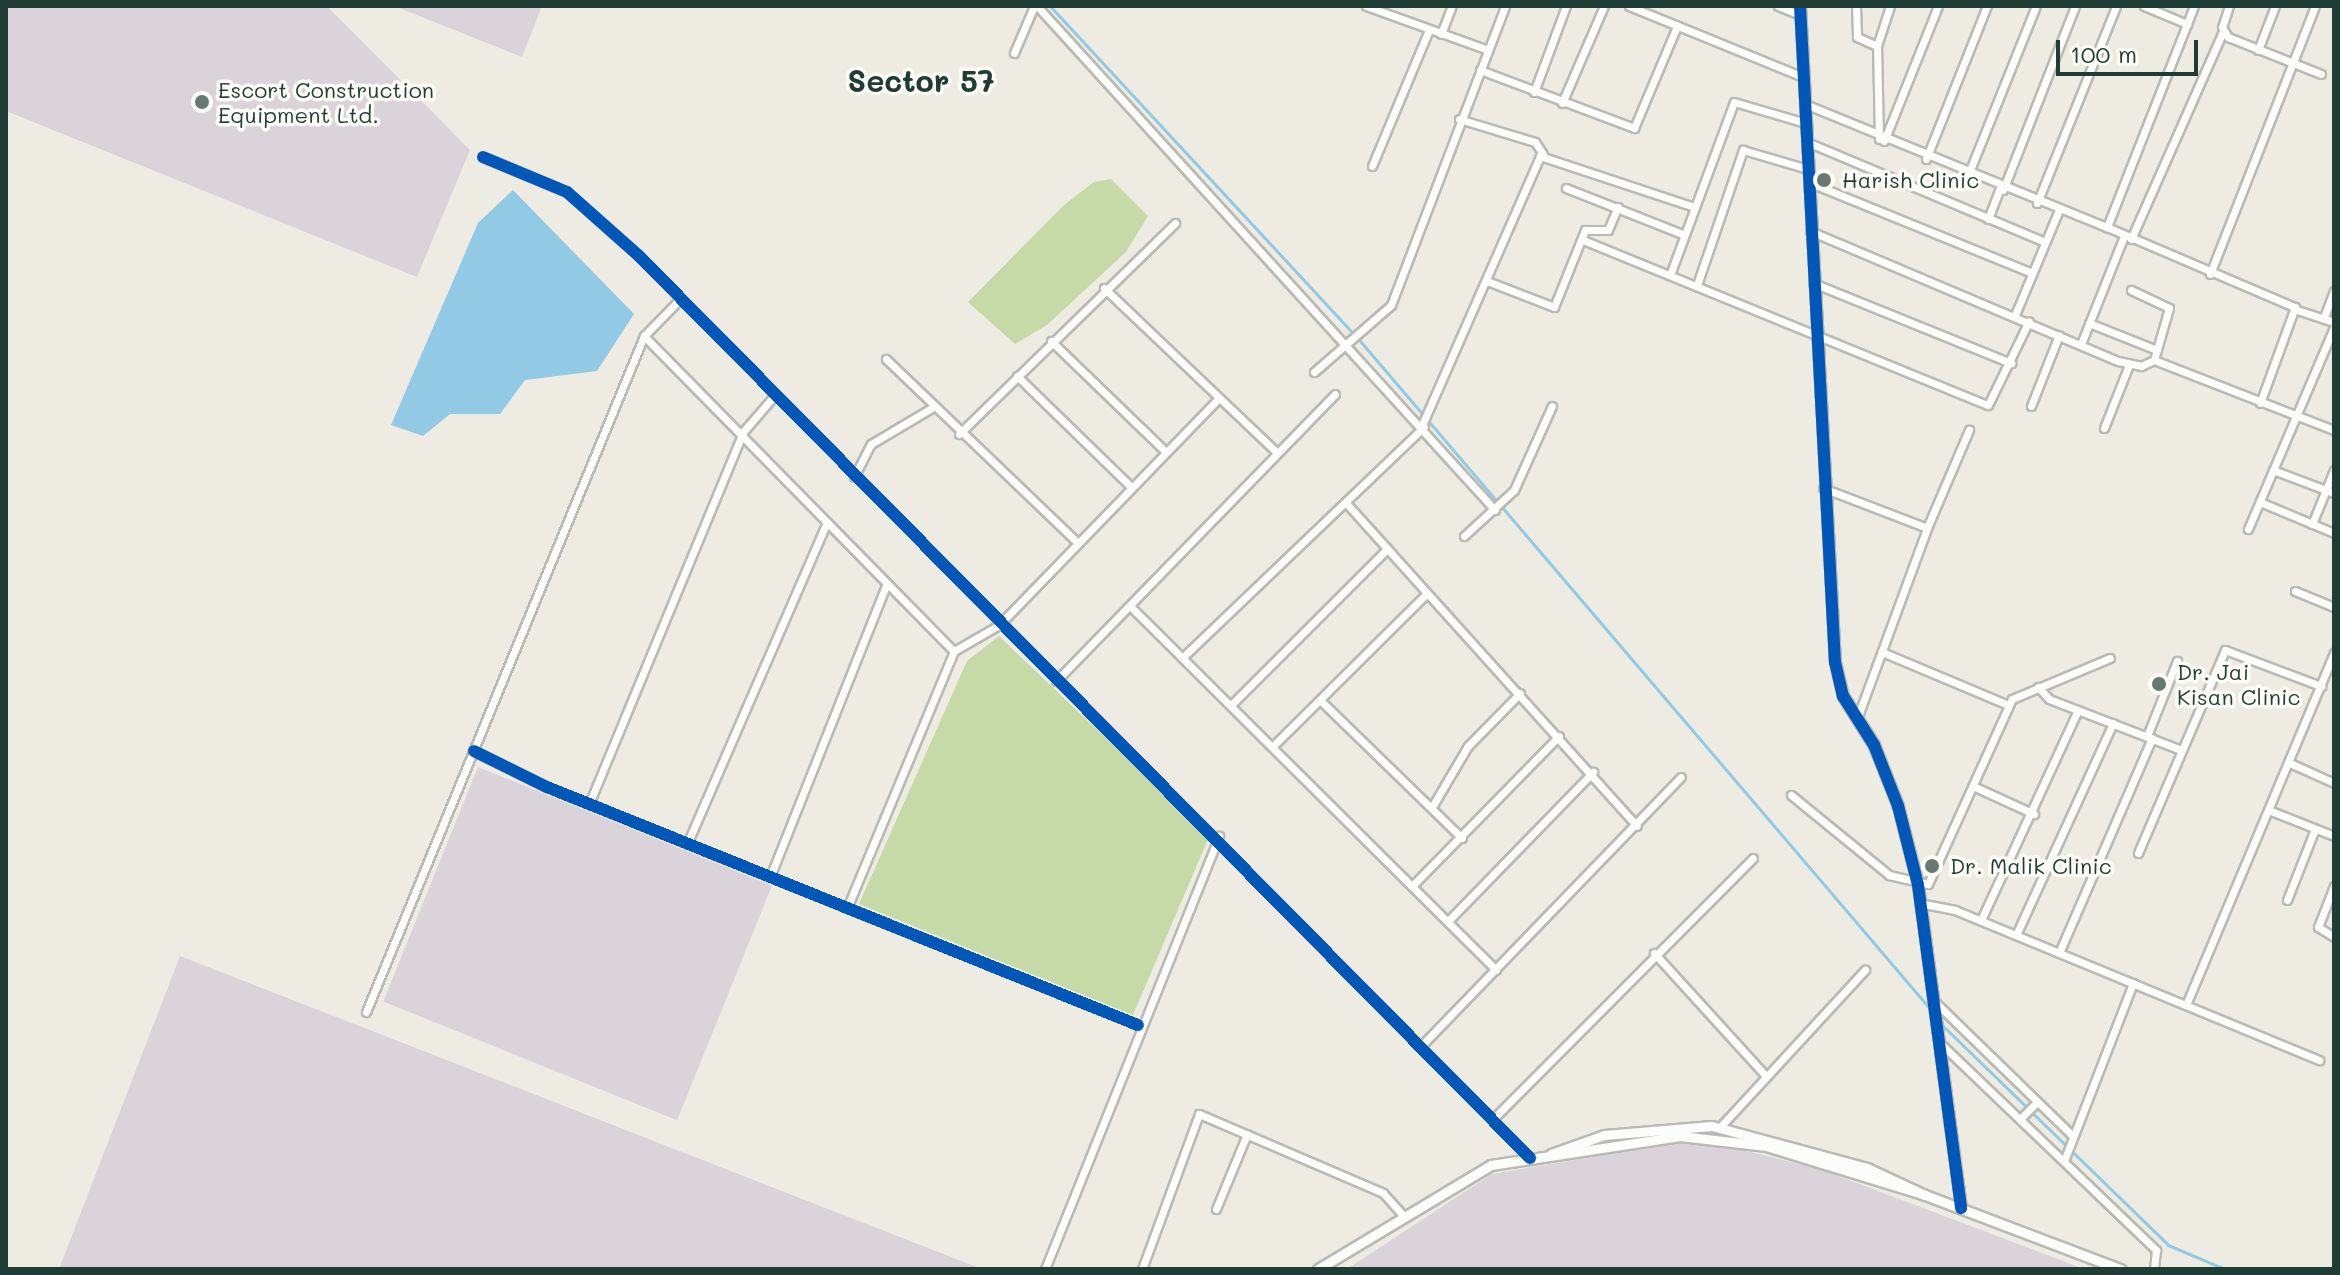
<!DOCTYPE html>
<html>
<head>
<meta charset="utf-8">
<style>
	body { margin:0 }
	#map { position:relative; width:2340px; height:1275px; overflow:hidden; background:#eeece2; font-family:Mali,sans-serif }
	div>[style] { position:absolute }
	.industrial>* { inset:0; background:#dbd3da; transform-origin:0 0 }
	.green>* { inset:0; background:#c6daa7 }
	.water>* { inset:0; background:#92cae5 }
	.stream>* { height:3px; margin:-1.5px; padding:0 1.5px; transform-origin:1.5px; border-radius:1.5px; background:#92cae5 }
	.roads { filter:drop-shadow(2px 0 #b9bab3) drop-shadow(-2px 0 #b9bab3) drop-shadow(0 2px #b9bab3) drop-shadow(0 -2px #b9bab3) }
	.minor>* { height:7px; margin:-3.5px; padding:0 3.5px; transform-origin:3.5px; border-radius:3.5px; background:#fcfcfb }
	.tertiary>* { height:9px; margin:-4.5px; padding:0 4.5px; transform-origin:4.5px; border-radius:4.5px; background:#fcfcfb }
	.cycleway>* { height:12px; margin:-6px; padding:0 6px; transform-origin:6px; border-radius:6px; background:#0057b8 }
	.dots>* { width:22px; height:22px; translate:-50% -50%; box-sizing:border-box; border:4px solid #fdfcf7; border-radius:50% }
	span { translate:-50% -50%; white-space:nowrap; text-align:center; line-height:1.15; -webkit-text-stroke:7px #fdfcf7; paint-order:stroke }
	.poi-label { font-size:22px; color:#1f3d34 }
	.left { translate:0 -50%; text-align:left }
	.district-label { font-size:30px; color:#1f3d34; font-weight:700 }
	.frame { position:absolute; inset:0; border:8px solid #1f3d34; pointer-events:none }
	.scale { position:absolute; left:2056px; top:40px; width:142px; height:36px; box-sizing:border-box; border:4px solid #1f3d34; border-top:0; padding-left:10px; font-size:24px; line-height:28px; white-space:nowrap; color:#1f3d34; -webkit-text-stroke:6px #fdfcf7; paint-order:stroke }
</style>
</head>
<body>
<div id="map">
	<div class="industrial">
		<i style="clip-path:polygon(6px 6px,327px 6px,470px 150px,417px 277px,6px 111px)"></i>
		<i style="clip-path:polygon(394px 6px,542px 6px,522px 57px)"></i>
		<i style="left:478px;top:767px;width:317px;height:253px;rotate:22deg"></i>
		<i style="clip-path:polygon(180px 956px,982px 1269px,59px 1269px)"></i>
		<i style="clip-path:polygon(1698px 1139px,1820px 1169px,2084px 1269px,1347px 1269px,1492px 1174px)"></i>
	</div>
	<div class="green">
		<i style="clip-path:polygon(1111px 179px,1148px 216px,1126px 252px,1047px 325px,1015px 344px,968px 302px,1064px 205px,1094px 182px)"></i>
		<i style="clip-path:polygon(999px 636px,1209px 837px,1133px 1015px,859px 904px,967px 661px)"></i>
	</div>
	<div class="water">
		<i style="clip-path:polygon(513px 190px,634px 314px,597px 371px,525px 380px,500px 414px,450px 414px,423px 436px,391px 425px,478px 223px)"></i>
	</div>
	<div class="stream">
		<i style="left:1050px;top:6px;width:449px;rotate:47.2deg"></i>
		<i style="left:1355px;top:335px;width:887px;rotate:49.52deg"></i>
		<i style="left:1940px;top:1023px;width:318px;rotate:44.2deg"></i>
		<i style="left:2168px;top:1245px;width:62px;rotate:22.8deg"></i>
	</div>
	<div class="roads">
		<div class="minor">
			<i style="left:1037px;top:6px;width:681px;rotate:47.74deg"></i>
			<i style="left:1366px;top:6px;width:130px;rotate:19.8deg"></i>
			<i style="left:1629px;top:6px;width:188px;rotate:22.2deg"></i>
			<i style="left:1778px;top:6px;width:24px;rotate:22deg"></i>
			<i style="left:1856px;top:6px;width:31px;rotate:88deg"></i>
			<i style="left:1857px;top:37px;width:22px;rotate:24deg"></i>
			<i style="left:2144px;top:6px;width:47px;rotate:22.7deg"></i>
			<i style="left:2194px;top:6px;width:238px;rotate:111.5deg"></i>
			<i style="left:2107px;top:227px;width:204px;rotate:23.1deg"></i>
			<i style="left:2295px;top:307px;width:102px;rotate:110deg"></i>
			<i style="left:2229px;top:6px;width:22px;rotate:108deg"></i>
			<i style="left:2222px;top:27px;width:12px;rotate:59deg"></i>
			<i style="left:2228px;top:37px;width:100px;rotate:21.7deg"></i>
			<i style="left:1441px;top:34px;width:30px;rotate:-69deg"></i>
			<i style="left:2258px;top:50px;width:47px;rotate:-68.9deg"></i>
			<i style="left:1014px;top:53px;width:51px;rotate:-66.9deg"></i>
			<i style="left:1480px;top:70px;width:165px;rotate:20.6deg"></i>
			<i style="left:1634px;top:128px;width:111px;rotate:-67.1deg"></i>
			<i style="left:1534px;top:92px;width:92px;rotate:-69.6deg"></i>
			<i style="left:1562px;top:103px;width:106px;rotate:-66.6deg"></i>
			<i style="left:1805px;top:104px;width:326px;rotate:22.2deg"></i>
			<i style="left:1459px;top:119px;width:79px;rotate:16.8deg"></i>
			<i style="left:1535px;top:142px;width:14px;rotate:56deg"></i>
			<i style="left:1879px;top:139px;width:93px;rotate:-91.2deg"></i>
			<i style="left:1877px;top:46px;width:42px;rotate:-72deg"></i>
			<i style="left:1884px;top:141px;width:145px;rotate:-68.2deg"></i>
			<i style="left:1807px;top:142px;width:258px;rotate:22.8deg"></i>
			<i style="left:483px;top:157px;width:91px;rotate:22.6deg"></i>
			<i style="left:567px;top:192px;width:96px;rotate:41.6deg"></i>
			<i style="left:639px;top:256px;width:1268px;rotate:45.35deg"></i>
			<i style="left:1926px;top:159px;width:165px;rotate:-68.3deg"></i>
			<i style="left:1372px;top:166px;width:147px;rotate:-67.3deg"></i>
			<i style="left:1968px;top:175px;width:182px;rotate:-68.1deg"></i>
			<i style="left:1808px;top:182px;width:242px;rotate:22.1deg"></i>
			<i style="left:1566px;top:188px;width:125px;rotate:21.6deg"></i>
			<i style="left:2003px;top:190px;width:198px;rotate:-68.6deg"></i>
			<i style="left:2037px;top:203px;width:212px;rotate:-68.1deg"></i>
			<i style="left:1988px;top:219px;width:33px;rotate:-69deg"></i>
			<i style="left:1810px;top:231px;width:334px;rotate:22.9deg"></i>
			<i style="left:2118px;top:361px;width:24px;rotate:12deg"></i>
			<i style="left:2141px;top:366px;width:14px;rotate:-25deg"></i>
			<i style="left:2154px;top:360px;width:193px;rotate:21.3deg"></i>
			<i style="left:2131px;top:239px;width:227px;rotate:-66.1deg"></i>
			<i style="left:1583px;top:240px;width:437px;rotate:22.2deg"></i>
			<i style="left:1988px;top:405px;width:93px;rotate:-64deg"></i>
			<i style="left:2210px;top:274px;width:288px;rotate:-68.6deg"></i>
			<i style="left:1670px;top:275px;width:184px;rotate:-69.7deg"></i>
			<i style="left:1734px;top:102px;width:75px;rotate:16.3deg"></i>
			<i style="left:1487px;top:281px;width:72px;rotate:21.2deg"></i>
			<i style="left:1554px;top:307px;width:83px;rotate:-68.1deg"></i>
			<i style="left:1585px;top:230px;width:23px"></i>
			<i style="left:1608px;top:230px;width:25px;rotate:-67deg"></i>
			<i style="left:1813px;top:283px;width:214px;rotate:22deg"></i>
			<i style="left:1697px;top:285px;width:143px;rotate:-71.2deg"></i>
			<i style="left:1743px;top:150px;width:68px;rotate:16.3deg"></i>
			<i style="left:1104px;top:288px;width:239px;rotate:43.6deg"></i>
			<i style="left:2131px;top:290px;width:42px;rotate:25.3deg"></i>
			<i style="left:2169px;top:308px;width:54px;rotate:106.1deg"></i>
			<i style="left:2297px;top:310px;width:39px;rotate:18deg"></i>
			<i style="left:2015px;top:315px;width:112px;rotate:-67.3deg"></i>
			<i style="left:2324px;top:317px;width:28px;rotate:-69deg"></i>
			<i style="left:2089px;top:323px;width:73px;rotate:21.7deg"></i>
			<i style="left:644px;top:336px;width:49px;rotate:-45.8deg"></i>
			<i style="left:1051px;top:341px;width:158px;rotate:44deg"></i>
			<i style="left:2081px;top:344px;width:116px;rotate:-68.3deg"></i>
			<i style="left:886px;top:359px;width:263px;rotate:43.8deg"></i>
			<i style="left:1314px;top:372px;width:102px;rotate:-41deg"></i>
			<i style="left:1391px;top:305px;width:320px;rotate:-69.1deg"></i>
			<i style="left:1017px;top:376px;width:156px;rotate:44.2deg"></i>
			<i style="left:2031px;top:406px;width:76px;rotate:-68.5deg"></i>
			<i style="left:1422px;top:425px;width:294px;rotate:-66.3deg"></i>
			<i style="left:1540px;top:156px;width:159px;rotate:18.3deg"></i>
			<i style="left:2104px;top:428px;width:68px;rotate:-68.4deg"></i>
			<i style="left:959px;top:434px;width:302px;rotate:-44.3deg"></i>
			<i style="left:2273px;top:470px;width:65px;rotate:20.7deg"></i>
			<i style="left:854px;top:477px;width:37px;rotate:-63deg"></i>
			<i style="left:871px;top:444px;width:72px;rotate:-30.8deg"></i>
			<i style="left:1823px;top:488px;width:111px;rotate:21deg"></i>
			<i style="left:1927px;top:528px;width:107px;rotate:-66.8deg"></i>
			<i style="left:2260px;top:502px;width:80px;rotate:22.7deg"></i>
			<i style="left:1347px;top:504px;width:433px;rotate:48deg"></i>
			<i style="left:2312px;top:524px;width:58px;rotate:-67.8deg"></i>
			<i style="left:2248px;top:529px;width:220px;rotate:-66.9deg"></i>
			<i style="left:1464px;top:536px;width:68px;rotate:-42.6deg"></i>
			<i style="left:1514px;top:490px;width:92px;rotate:-65.7deg"></i>
			<i style="left:2295px;top:591px;width:42px;rotate:22.3deg"></i>
			<i style="left:1130px;top:606px;width:516px;rotate:44.84deg"></i>
			<i style="left:954px;top:651px;width:52px;rotate:-30deg"></i>
			<i style="left:999px;top:625px;width:315px;rotate:-45.9deg"></i>
			<i style="left:1882px;top:652px;width:137px;rotate:22.8deg"></i>
			<i style="left:1183px;top:657px;width:333px;rotate:-43.7deg"></i>
			<i style="left:1056px;top:681px;width:400px;rotate:-45.8deg"></i>
			<i style="left:2038px;top:687px;width:16px;rotate:47deg"></i>
			<i style="left:2049px;top:699px;width:142px;rotate:21.1deg"></i>
			<i style="left:1322px;top:702px;width:195px;rotate:44.2deg"></i>
			<i style="left:1231px;top:705px;width:221px;rotate:-45deg"></i>
			<i style="left:1858px;top:716px;width:200px;rotate:-69.8deg"></i>
			<i style="left:2147px;top:736px;width:81px;rotate:-68.2deg"></i>
			<i style="left:1275px;top:744px;width:213px;rotate:-44.8deg"></i>
			<i style="left:474px;top:751px;width:81px;rotate:26.3deg"></i>
			<i style="left:547px;top:787px;width:637px;rotate:21.94deg"></i>
			<i style="left:2292px;top:764px;width:46px;rotate:24.3deg"></i>
			<i style="left:1975px;top:787px;width:65px;rotate:24.6deg"></i>
			<i style="left:1791px;top:795px;width:127px;rotate:39.2deg"></i>
			<i style="left:1889px;top:875px;width:40px;rotate:13deg"></i>
			<i style="left:1928px;top:884px;width:203px;rotate:-65.6deg"></i>
			<i style="left:2012px;top:699px;width:106px;rotate:-22.7deg"></i>
			<i style="left:589px;top:804px;width:403px;rotate:-67.5deg"></i>
			<i style="left:743px;top:432px;width:48px;rotate:-49.3deg"></i>
			<i style="left:1432px;top:807px;width:71px;rotate:-59.5deg"></i>
			<i style="left:1468px;top:746px;width:74px;rotate:-45.5deg"></i>
			<i style="left:2271px;top:811px;width:68px;rotate:21.6deg"></i>
			<i style="left:687px;top:844px;width:351px;rotate:-66.5deg"></i>
			<i style="left:2138px;top:853px;width:221px;rotate:-66.8deg"></i>
			<i style="left:2225px;top:650px;width:103px;rotate:20.6deg"></i>
			<i style="left:770px;top:877px;width:316px;rotate:-68.3deg"></i>
			<i style="left:1414px;top:884px;width:207px;rotate:-45.6deg"></i>
			<i style="left:2334px;top:886px;width:44px;rotate:111.3deg"></i>
			<i style="left:2318px;top:927px;width:19px;rotate:32deg"></i>
			<i style="left:2287px;top:900px;width:76px;rotate:-68.5deg"></i>
			<i style="left:1919px;top:903px;width:37px;rotate:11deg"></i>
			<i style="left:1955px;top:910px;width:394px;rotate:22.4deg"></i>
			<i style="left:1451px;top:918px;width:204px;rotate:-45.8deg"></i>
			<i style="left:1981px;top:920px;width:231px;rotate:-65.2deg"></i>
			<i style="left:2016px;top:935px;width:233px;rotate:-65.4deg"></i>
			<i style="left:1654px;top:953px;width:165px;rotate:47.7deg"></i>
			<i style="left:2059px;top:953px;width:234px;rotate:-66.6deg"></i>
			<i style="left:1934px;top:1001px;width:194px;rotate:44.2deg"></i>
			<i style="left:2186px;top:1005px;width:382px;rotate:-67.2deg"></i>
			<i style="left:366px;top:1012px;width:731px;rotate:-67.65deg"></i>
			<i style="left:644px;top:336px;width:442px;rotate:45.5deg"></i>
			<i style="left:954px;top:651px;width:278px;rotate:112.6deg"></i>
			<i style="left:1939px;top:1042px;width:301px;rotate:43.8deg"></i>
			<i style="left:2156px;top:1250px;width:19px;rotate:96deg"></i>
			<i style="left:1423px;top:1044px;width:371px;rotate:-46deg"></i>
			<i style="left:2021px;top:1118px;width:23px;rotate:-45deg"></i>
			<i style="left:1493px;top:1119px;width:368px;rotate:-45.1deg"></i>
			<i style="left:1720px;top:1127px;width:214px;rotate:-47.3deg"></i>
			<i style="left:2064px;top:1161px;width:191px;rotate:-68.8deg"></i>
			<i style="left:1216px;top:1209px;width:81px;rotate:-67.5deg"></i>
			<i style="left:1045px;top:1269px;width:467px;rotate:-68.1deg"></i>
			<i style="left:1142px;top:1269px;width:165px;rotate:-69.8deg"></i>
			<i style="left:1199px;top:1114px;width:200px;rotate:23.2deg"></i>
			<i style="left:1383px;top:1193px;width:28px;rotate:48deg"></i>
		</div>
		<div class="tertiary">
			<i style="left:1800px;top:6px;width:657px;rotate:86.95deg"></i>
			<i style="left:1835px;top:662px;width:35px;rotate:77deg"></i>
			<i style="left:1843px;top:696px;width:58px;rotate:57.7deg"></i>
			<i style="left:1874px;top:745px;width:66px;rotate:68.5deg"></i>
			<i style="left:1898px;top:806px;width:81px;rotate:75.8deg"></i>
			<i style="left:1918px;top:885px;width:326px;rotate:82.4deg"></i>
			<i style="left:1551px;top:1154px;width:56px;rotate:-19.7deg"></i>
			<i style="left:1604px;top:1135px;width:108px;rotate:-4.8deg"></i>
			<i style="left:1712px;top:1126px;width:161px;rotate:15.2deg"></i>
			<i style="left:1867px;top:1168px;width:64px;rotate:25deg"></i>
			<i style="left:1318px;top:1269px;width:202px;rotate:-31deg"></i>
			<i style="left:1491px;top:1165px;width:191px;rotate:-8.7deg"></i>
			<i style="left:1680px;top:1136px;width:87px;rotate:6.6deg"></i>
			<i style="left:1766px;top:1146px;width:166px;rotate:17.1deg"></i>
			<i style="left:1925px;top:1195px;width:209px;rotate:20.8deg"></i>
		</div>
	</div>
	<div class="cycleway">
		<i style="left:1800px;top:6px;width:657px;rotate:86.95deg"></i>
		<i style="left:1835px;top:662px;width:35px;rotate:77deg"></i>
		<i style="left:1843px;top:696px;width:58px;rotate:57.7deg"></i>
		<i style="left:1874px;top:745px;width:66px;rotate:68.5deg"></i>
		<i style="left:1898px;top:806px;width:81px;rotate:75.8deg"></i>
		<i style="left:1918px;top:885px;width:326px;rotate:82.4deg"></i>
		<i style="left:483px;top:157px;width:91px;rotate:22.6deg"></i>
		<i style="left:567px;top:192px;width:96px;rotate:41.6deg"></i>
		<i style="left:639px;top:256px;width:1268px;rotate:45.35deg"></i>
		<i style="left:474px;top:751px;width:81px;rotate:26.3deg"></i>
		<i style="left:547px;top:787px;width:637px;rotate:21.94deg"></i>
	</div>
	<div class="dots">
		<i style="left:202px;top:102px;background:#677a71"></i>
		<i style="left:1824px;top:180px;background:#677a71"></i>
		<i style="left:2159px;top:684px;background:#677a71"></i>
		<i style="left:1932px;top:866px;background:#677a71"></i>
	</div>
	<div class="poi-label">
		<span class="left" style="left:218px;top:102px">Escort Construction<br>Equipment Ltd.</span>
		<span class="left" style="left:1842px;top:180px">Harish Clinic</span>
		<span class="left" style="left:2177px;top:684px">Dr. Jai<br>Kisan Clinic</span>
		<span class="left" style="left:1950px;top:866px">Dr. Malik Clinic</span>
	</div>
	<div class="district-label">
		<span style="left:921px;top:80px">Sector 57</span>
	</div>
	<div class="frame"></div>
	<div class="scale">100 m</div>
</div>
</body>
</html>
